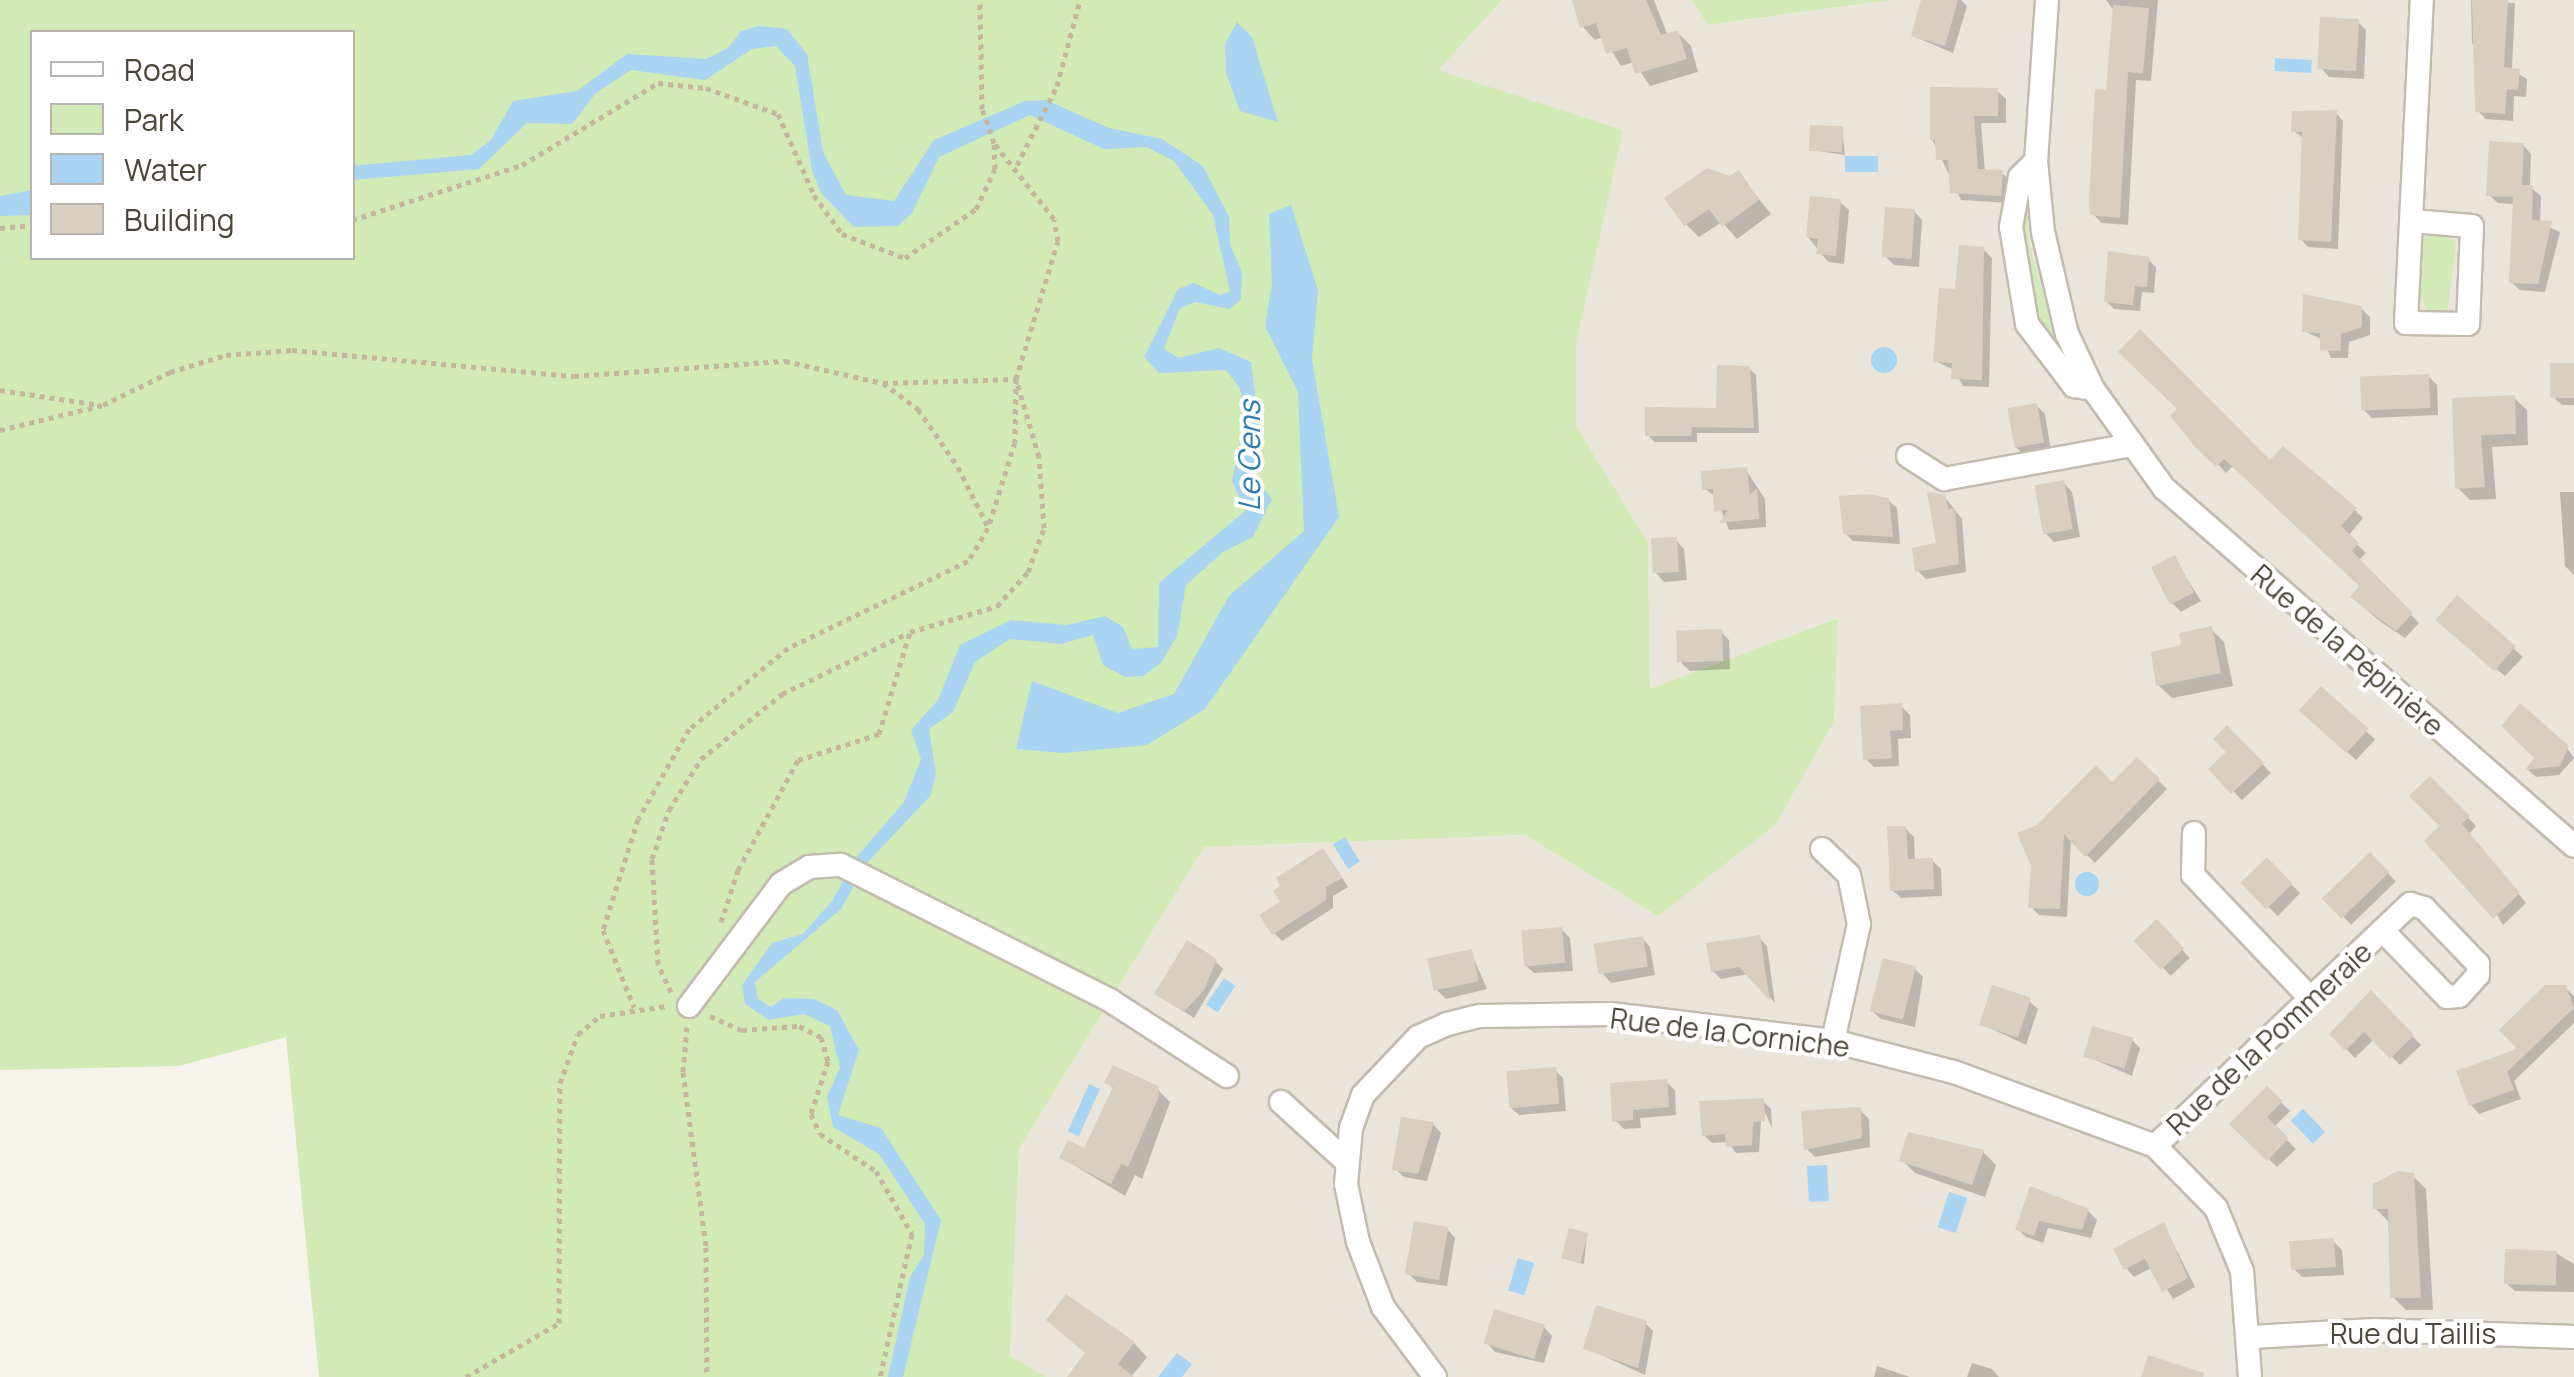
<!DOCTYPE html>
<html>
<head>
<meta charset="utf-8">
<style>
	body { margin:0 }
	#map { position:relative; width:2574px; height:1377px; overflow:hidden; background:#f6f3ec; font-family:Manrope,sans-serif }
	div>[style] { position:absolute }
	.residential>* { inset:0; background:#eae5da }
	.green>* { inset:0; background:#d2eab5 }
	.water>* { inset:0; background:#a9d4f2; transform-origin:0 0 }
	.round { border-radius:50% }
	.shadow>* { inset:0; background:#0003; transform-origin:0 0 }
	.building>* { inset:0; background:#d8cfc1; transform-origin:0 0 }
	.path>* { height:5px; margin-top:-2.5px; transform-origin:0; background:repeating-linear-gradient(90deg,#c4b79f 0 5px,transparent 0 10px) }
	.roads { filter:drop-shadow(2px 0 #c2bbae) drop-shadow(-2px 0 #c2bbae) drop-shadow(0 2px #c2bbae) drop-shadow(0 -2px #c2bbae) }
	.street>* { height:22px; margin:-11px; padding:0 11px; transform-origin:11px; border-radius:11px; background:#fff }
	span { translate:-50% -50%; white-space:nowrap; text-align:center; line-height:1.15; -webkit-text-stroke:8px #fff; paint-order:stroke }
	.street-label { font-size:28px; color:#4b4439 }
	.water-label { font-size:30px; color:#2e7ab2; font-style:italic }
	.legend { position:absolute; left:30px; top:30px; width:325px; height:230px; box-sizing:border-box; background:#fff; border:2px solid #b7b4b0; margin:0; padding:12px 18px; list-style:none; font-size:30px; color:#4b4439 }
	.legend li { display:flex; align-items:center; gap:20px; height:50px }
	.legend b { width:50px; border:2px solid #b7b4b0 }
</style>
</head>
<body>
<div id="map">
	<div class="residential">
		<i style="clip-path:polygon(1502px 0,1692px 0,1707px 25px,1892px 0,2574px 0,2574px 1377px,1047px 1377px,1010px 1357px,1019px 1149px,1204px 847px,1525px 835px,1658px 916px,1834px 721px,1837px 618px,1650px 690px,1648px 543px,1576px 427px,1576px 344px,1622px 130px,1437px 70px)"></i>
	</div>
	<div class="green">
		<i style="clip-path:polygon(evenodd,0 0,1502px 0,1438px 70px,1623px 130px,1576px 344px,1576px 426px,1648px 543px,1650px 689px,1838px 618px,1834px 721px,1776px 824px,1658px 916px,1525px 835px,1204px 847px,1019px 1149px,1010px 1356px,1047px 1377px,319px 1377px,286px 1037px,179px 1066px,0 1070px,0 0,32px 32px,352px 32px,352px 258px,32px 258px,32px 32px)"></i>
		<i style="clip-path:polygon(1692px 0,1891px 0,1707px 25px)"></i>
		<i style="clip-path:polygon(2027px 203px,2029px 243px,2062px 361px,2034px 308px,2020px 232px)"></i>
		<i style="clip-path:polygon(2442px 232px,2456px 242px,2447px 315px,2428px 314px,2419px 288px,2423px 238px)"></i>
	</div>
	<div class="water">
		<i style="clip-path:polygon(1237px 22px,1252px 37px,1278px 122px,1240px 111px,1226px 73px,1225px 44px)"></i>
		<i style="clip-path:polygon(759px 26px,787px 29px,807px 54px,823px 152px,846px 195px,894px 201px,934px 140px,1025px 101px,1046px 100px,1109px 128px,1162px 139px,1203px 166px,1229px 217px,1230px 245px,1242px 272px,1241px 299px,1230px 309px,1195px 302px,1180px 308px,1164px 349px,1179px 358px,1219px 348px,1251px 362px,1260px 430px,1252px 474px,1272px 499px,1253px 537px,1223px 552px,1186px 585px,1177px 636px,1161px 663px,1143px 676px,1125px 677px,1103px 665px,1093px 635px,1061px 644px,1010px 639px,975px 662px,953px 712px,929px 729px,936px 773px,931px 795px,867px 863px,841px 909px,755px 982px,758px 999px,771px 1007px,784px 998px,814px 999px,837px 1010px,859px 1050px,838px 1115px,881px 1128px,941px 1220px,903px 1377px,888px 1377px,910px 1277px,924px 1255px,925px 1224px,879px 1154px,833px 1127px,827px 1096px,840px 1068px,830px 1026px,804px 1014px,769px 1020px,745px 1004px,742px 985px,772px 943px,803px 934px,832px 901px,855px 859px,904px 802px,921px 759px,911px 730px,938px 700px,960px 645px,1011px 620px,1067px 625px,1105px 616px,1123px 627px,1132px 649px,1158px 647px,1159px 583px,1245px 511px,1232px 481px,1245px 415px,1240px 389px,1226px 370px,1159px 373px,1144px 357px,1178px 289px,1194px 283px,1220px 295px,1230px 292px,1213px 215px,1174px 161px,1147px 147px,1104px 149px,1030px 115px,939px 157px,912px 213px,898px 226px,854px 227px,821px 193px,812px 171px,795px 66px,776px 46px,752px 49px,705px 80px,631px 70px,596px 93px,572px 124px,527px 123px,479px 169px,353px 180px,352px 166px,471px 155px,491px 140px,513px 101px,577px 91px,627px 54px,706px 59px,728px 48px,741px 31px)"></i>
		<i style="left:2275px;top:58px;width:37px;height:13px;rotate:3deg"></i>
		<i style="left:1845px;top:156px;width:33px;height:16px"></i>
		<i style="clip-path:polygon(32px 190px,32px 215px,0 216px,0 196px)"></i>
		<i style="clip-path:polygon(1291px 205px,1318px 290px,1312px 359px,1339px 517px,1205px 709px,1147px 745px,1063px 753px,1016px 749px,1032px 681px,1118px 713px,1174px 694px,1229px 596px,1304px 531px,1298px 392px,1265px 326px,1272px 284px,1269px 214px)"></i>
		<i class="round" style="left:1871px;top:347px;width:26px;height:26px"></i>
		<i style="left:1345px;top:837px;width:29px;height:14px;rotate:59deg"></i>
		<i class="round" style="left:2075px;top:872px;width:24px;height:24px"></i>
		<i style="left:1224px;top:978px;width:14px;height:32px;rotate:34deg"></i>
		<i style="left:1089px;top:1084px;width:12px;height:52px;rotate:24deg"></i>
		<i style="left:2303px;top:1109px;width:32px;height:17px;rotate:46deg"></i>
		<i style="left:1827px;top:1165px;width:36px;height:20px;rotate:87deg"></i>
		<i style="left:1949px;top:1192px;width:19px;height:37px;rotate:18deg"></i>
		<i style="left:1518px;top:1258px;width:17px;height:34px;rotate:17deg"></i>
		<i style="clip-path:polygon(1177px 1353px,1192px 1364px,1182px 1377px,1158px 1377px)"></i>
	</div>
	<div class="shadow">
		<i style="clip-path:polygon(1575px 0,1654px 0,1668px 36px,1678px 33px,1691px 46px,1698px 72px,1650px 86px,1634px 62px,1621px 66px,1603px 37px,1595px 40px,1582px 26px)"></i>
		<i style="clip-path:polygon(1924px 0,1961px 0,1967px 6px,1953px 53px,1913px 36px)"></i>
		<i style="clip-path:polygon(2106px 0,2158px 0,2151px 81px,2136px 80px,2128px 225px,2102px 223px,2093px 214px,2115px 12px)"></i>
		<i style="clip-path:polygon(2471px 0,2515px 3px,2512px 70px,2527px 79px,2526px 97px,2514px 96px,2513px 121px,2486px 119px,2478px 111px,2480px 50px,2472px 43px)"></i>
		<i style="clip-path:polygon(2358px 22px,2366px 30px,2364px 79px,2329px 77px,2321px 68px)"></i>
		<i style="clip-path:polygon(1997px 91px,2006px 99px,2006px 123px,1981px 123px,1985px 172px,2002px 173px,2010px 181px,2009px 203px,1961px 200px,1932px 139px)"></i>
		<i style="clip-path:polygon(2336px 113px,2343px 121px,2338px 249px,2308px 247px,2301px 239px,2304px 139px,2294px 131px)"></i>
		<i style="clip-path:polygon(1842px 129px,1845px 155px,1812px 150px)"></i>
		<i style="clip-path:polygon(2523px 145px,2531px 154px,2530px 187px,2541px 196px,2540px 223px,2560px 232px,2545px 292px,2520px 290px,2511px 282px,2516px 204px,2498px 203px,2489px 195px)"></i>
		<i style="clip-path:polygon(1738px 173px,1771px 214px,1737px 239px,1722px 222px,1699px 237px,1686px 224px)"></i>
		<i style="clip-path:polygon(1840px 202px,1849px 210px,1844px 264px,1828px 262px,1808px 237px)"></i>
		<i style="clip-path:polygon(1914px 211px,1922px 220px,1919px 267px,1894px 265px,1885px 256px)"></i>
		<i style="clip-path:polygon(1983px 249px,1992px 258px,1989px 387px,1963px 386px,1954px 370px,1935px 361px,1957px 292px)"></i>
		<i style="clip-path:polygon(2148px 260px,2156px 267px,2154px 293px,2142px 292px,2140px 311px,2114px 309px,2106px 301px)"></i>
		<i style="clip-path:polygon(2361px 308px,2370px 317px,2370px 335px,2349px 342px,2348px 358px,2331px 358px,2323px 340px,2304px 331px)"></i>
		<i style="clip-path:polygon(2574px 366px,2574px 405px,2562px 405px,2555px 399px)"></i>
		<i style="clip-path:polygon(1749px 368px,1756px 375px,1759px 433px,1697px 433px,1697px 442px,1654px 442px,1648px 435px,1719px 411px)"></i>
		<i style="clip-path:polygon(2428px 376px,2437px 385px,2438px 415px,2372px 418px,2363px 409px)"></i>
		<i style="clip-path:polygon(2514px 398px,2527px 410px,2528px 445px,2492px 447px,2496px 499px,2470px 500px,2458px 488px,2455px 400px)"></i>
		<i style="clip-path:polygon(2036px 405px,2045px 414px,2051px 451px,2024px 455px,2016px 447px)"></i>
		<i style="clip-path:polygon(2174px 416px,2355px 510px,2363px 518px,2348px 536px,2366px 553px,2358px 561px,2419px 623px,2405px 638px,2381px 622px,2361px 605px,2363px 586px,2234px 465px,2226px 473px)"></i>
		<i style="clip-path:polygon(1746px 470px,1765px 499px,1766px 527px,1729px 530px,1716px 497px,1705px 489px)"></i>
		<i style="clip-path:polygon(2064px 483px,2072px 492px,2080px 537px,2054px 542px,2045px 533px)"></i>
		<i style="clip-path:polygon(2560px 492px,2574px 492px,2574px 575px,2565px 566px)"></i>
		<i style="clip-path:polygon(1944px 496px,1962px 519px,1966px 572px,1926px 579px,1917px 570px,1939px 545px)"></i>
		<i style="clip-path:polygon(1888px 500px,1897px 508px,1900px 544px,1853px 541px,1845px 533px)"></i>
		<i style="clip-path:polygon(1676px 540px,1684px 549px,1687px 580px,1664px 582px,1656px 573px)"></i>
		<i style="clip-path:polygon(2174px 558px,2201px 601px,2181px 612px,2172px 603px)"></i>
		<i style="clip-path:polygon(2458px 599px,2523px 657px,2505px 676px,2446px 629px)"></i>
		<i style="clip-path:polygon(2211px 629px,2224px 642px,2233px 686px,2172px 698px,2158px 685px)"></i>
		<i style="clip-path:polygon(1721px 632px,1729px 640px,1730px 669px,1690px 671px,1681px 663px)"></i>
		<i style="left:2321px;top:689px;width:74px;height:28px;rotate:43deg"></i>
		<i style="clip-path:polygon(1901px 706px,1910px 715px,1911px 738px,1898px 739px,1899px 766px,1874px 767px,1865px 758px)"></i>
		<i style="clip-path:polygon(2227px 728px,2271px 773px,2242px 800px,2212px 770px,2229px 752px)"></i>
		<i style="clip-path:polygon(2567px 748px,2574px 758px,2559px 775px,2536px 777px,2528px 770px,2538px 758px)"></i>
		<i style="clip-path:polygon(2137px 760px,2167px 789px,2095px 863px,2071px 839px,2067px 917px,2039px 915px,2031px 907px,2033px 866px,2020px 834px,2112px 786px)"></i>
		<i style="clip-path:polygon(2430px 779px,2476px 826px,2469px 834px,2526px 903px,2503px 925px,2443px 826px)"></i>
		<i style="clip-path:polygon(1905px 828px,1914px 837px,1915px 861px,1932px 860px,1941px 869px,1942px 896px,1901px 898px,1892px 890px)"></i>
		<i style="left:2370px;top:855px;width:37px;height:62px;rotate:46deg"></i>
		<i style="clip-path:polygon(1330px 859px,1348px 887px,1333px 896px,1333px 908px,1282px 941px,1274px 933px,1283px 903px)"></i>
		<i style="left:2267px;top:861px;width:46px;height:32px;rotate:44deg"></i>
		<i style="left:2157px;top:923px;width:48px;height:26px;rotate:47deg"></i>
		<i style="clip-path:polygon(1561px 929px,1570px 938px,1573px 971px,1534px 973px,1525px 965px)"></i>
		<i style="clip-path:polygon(1642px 938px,1650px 947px,1655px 975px,1611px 983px,1603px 974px)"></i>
		<i style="clip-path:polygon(1759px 938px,1767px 946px,1775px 1003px,1748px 974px,1721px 979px,1713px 971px)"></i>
		<i style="clip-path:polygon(1471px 952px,1487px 989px,1446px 999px,1437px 990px)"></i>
		<i style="clip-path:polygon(1215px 961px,1223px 969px,1194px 1018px,1158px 994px)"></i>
		<i style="clip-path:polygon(1914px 968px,1923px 977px,1915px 1027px,1881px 1019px,1872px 1011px)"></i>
		<i style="clip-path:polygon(2565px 988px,2574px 996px,2574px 1023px,2514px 1081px,2521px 1099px,2479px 1114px,2471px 1105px)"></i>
		<i style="clip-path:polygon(2371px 994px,2421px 1045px,2400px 1065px,2374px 1039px,2355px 1058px,2332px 1034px)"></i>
		<i style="clip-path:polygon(2029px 1001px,2038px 1009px,2026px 1045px,1981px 1024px)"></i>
		<i style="clip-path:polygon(2132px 1040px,2140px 1048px,2132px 1076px,2086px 1056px)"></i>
		<i style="clip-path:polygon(1555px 1070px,1563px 1078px,1566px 1111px,1519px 1115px,1510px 1107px)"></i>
		<i style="clip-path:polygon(1107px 1082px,1156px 1088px,1170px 1102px,1142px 1179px,1135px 1175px,1125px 1196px,1062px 1158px,1085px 1152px,1114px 1090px)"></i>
		<i style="clip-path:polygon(1666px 1082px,1675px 1090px,1676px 1115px,1640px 1118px,1641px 1128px,1624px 1129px,1615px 1120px)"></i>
		<i style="clip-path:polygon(2267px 1089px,2290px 1111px,2274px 1127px,2296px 1149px,2277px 1167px,2233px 1124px)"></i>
		<i style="clip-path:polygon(1763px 1101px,1771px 1109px,1772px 1128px,1762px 1106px,1759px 1152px,1736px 1153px,1728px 1142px,1712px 1143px,1704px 1135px)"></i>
		<i style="clip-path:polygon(1860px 1110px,1869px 1119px,1870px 1147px,1815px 1157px,1807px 1149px)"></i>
		<i style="clip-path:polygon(1433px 1124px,1441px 1133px,1427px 1181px,1404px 1177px,1395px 1169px)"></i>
		<i style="clip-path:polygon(1931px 1137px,1983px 1152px,1996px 1165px,1985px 1197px,1915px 1173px,1902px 1160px)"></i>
		<i style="clip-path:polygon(2413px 1176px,2426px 1189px,2433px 1310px,2406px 1310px,2393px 1297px,2388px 1221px,2375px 1208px)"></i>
		<i style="clip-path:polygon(2031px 1189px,2088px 1211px,2097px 1220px,2091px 1238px,2048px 1228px,2043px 1243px,2026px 1237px,2018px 1229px)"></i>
		<i style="clip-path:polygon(2164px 1225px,2195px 1287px,2173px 1299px,2153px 1267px,2134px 1277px,2126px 1268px)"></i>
		<i style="clip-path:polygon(1447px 1229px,1455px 1238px,1447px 1286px,1417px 1282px,1408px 1273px)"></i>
		<i style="clip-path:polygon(1587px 1235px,1584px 1264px,1568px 1260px,1564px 1257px)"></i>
		<i style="clip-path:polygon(2333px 1241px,2342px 1250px,2344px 1275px,2302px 1277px,2294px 1269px)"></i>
		<i style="clip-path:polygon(2556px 1253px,2574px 1264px,2574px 1292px,2515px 1291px,2506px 1283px)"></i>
		<i style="clip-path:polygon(1645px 1323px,1653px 1331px,1645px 1375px,1586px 1348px)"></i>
		<i style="clip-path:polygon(1544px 1327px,1552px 1336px,1544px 1363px,1495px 1352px,1487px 1343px)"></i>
		<i style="clip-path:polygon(1134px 1343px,1147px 1357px,1131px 1377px,1077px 1377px)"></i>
		<i style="clip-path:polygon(1972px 1363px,1992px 1369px,1999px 1377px,1967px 1377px)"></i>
		<i style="clip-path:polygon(1877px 1366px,1910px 1377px,1874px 1377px)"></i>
	</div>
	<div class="building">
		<i style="clip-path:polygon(1572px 0,1646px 0,1661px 35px,1678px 30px,1687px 59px,1635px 74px,1627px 48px,1606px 54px,1596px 23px,1580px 28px)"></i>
		<i style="clip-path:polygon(1921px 0,1958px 0,1945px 46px,1911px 36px)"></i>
		<i style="clip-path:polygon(2472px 0,2508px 0,2504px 67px,2520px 69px,2518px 90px,2507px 89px,2505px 114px,2475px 112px)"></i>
		<i style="clip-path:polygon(2113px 5px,2149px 8px,2143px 74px,2128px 72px,2120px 218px,2090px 215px,2089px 201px,2095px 89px,2106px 90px)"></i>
		<i style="left:2320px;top:17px;width:39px;height:52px;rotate:3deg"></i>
		<i style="clip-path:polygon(1930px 87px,1998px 88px,1998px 116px,1974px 116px,1978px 169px,2003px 170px,2001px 196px,1950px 193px,1948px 160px,1936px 160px,1935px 140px,1930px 140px)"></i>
		<i style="clip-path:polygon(2337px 110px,2331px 242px,2298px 240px,2302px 132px,2291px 132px,2292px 111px)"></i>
		<i style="left:1810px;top:125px;width:33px;height:26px;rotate:2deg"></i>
		<i style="clip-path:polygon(2489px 141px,2524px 143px,2522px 185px,2533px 185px,2532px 220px,2552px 221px,2538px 284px,2509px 283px,2513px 197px,2486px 196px)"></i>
		<i style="clip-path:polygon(1707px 168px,1730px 176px,1739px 170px,1759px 200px,1722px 227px,1709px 209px,1684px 226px,1664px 198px)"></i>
		<i style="clip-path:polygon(1810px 196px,1841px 199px,1836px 256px,1816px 254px,1818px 239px,1806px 237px)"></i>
		<i style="left:1885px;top:207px;width:30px;height:50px;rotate:4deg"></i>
		<i style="clip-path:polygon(1959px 245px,1984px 247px,1982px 380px,1951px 379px,1952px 363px,1933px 362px,1939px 288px,1955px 289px)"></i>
		<i style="clip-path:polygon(2108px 251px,2149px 257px,2147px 287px,2135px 286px,2133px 305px,2104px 302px)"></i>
		<i style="clip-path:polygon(2303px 294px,2362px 306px,2362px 327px,2341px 334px,2341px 351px,2320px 350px,2320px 333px,2302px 332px)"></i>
		<i style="clip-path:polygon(2140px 329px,2270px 460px,2283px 446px,2357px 508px,2341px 526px,2359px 543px,2352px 551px,2413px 613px,2396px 631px,2350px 597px,2359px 586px,2224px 459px,2216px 467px,2196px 448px,2170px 416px,2177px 409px,2118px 352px)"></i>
		<i style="left:2574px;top:363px;width:35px;height:24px;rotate:90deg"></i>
		<i style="clip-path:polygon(1717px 365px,1750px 366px,1754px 428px,1692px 427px,1691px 436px,1645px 436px,1645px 407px,1716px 408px)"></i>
		<i style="left:2429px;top:374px;width:34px;height:69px;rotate:88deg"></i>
		<i style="clip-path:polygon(2515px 395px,2516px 434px,2481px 435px,2485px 487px,2455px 489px,2452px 398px)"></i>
		<i style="left:2037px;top:403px;width:40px;height:30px;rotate:80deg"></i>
		<i style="clip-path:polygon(1747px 467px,1750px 495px,1757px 488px,1759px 519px,1719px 523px,1728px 510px,1714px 512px,1713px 489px,1702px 490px,1701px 471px)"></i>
		<i style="left:2064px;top:480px;width:50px;height:30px;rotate:80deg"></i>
		<i style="clip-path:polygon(1927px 492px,1945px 494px,1948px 509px,1955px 508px,1959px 564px,1915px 572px,1912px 548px,1936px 543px)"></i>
		<i style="clip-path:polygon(1869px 494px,1889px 498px,1893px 537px,1843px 534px,1839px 496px)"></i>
		<i style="left:1677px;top:537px;width:35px;height:26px;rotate:87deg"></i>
		<i style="left:2175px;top:555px;width:42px;height:27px;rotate:63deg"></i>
		<i style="left:2457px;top:595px;width:78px;height:33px;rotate:41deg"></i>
		<i style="clip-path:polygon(2212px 626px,2221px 673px,2156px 686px,2151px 652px,2181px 645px,2179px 633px)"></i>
		<i style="left:1722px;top:629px;width:32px;height:46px;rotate:88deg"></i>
		<i style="left:2321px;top:686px;width:64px;height:33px;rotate:42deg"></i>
		<i style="clip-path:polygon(1902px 703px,1903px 730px,1890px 731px,1892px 758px,1863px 760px,1860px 706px)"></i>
		<i style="clip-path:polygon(2520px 703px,2569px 746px,2560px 766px,2525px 770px,2534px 758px,2501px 726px)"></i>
		<i style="clip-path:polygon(2227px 725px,2264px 763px,2231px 794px,2208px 769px,2226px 752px,2213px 739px)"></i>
		<i style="clip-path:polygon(2137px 757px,2160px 779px,2085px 857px,2064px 834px,2060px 909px,2028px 908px,2031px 866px,2017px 833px,2037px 825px,2096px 765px,2112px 782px)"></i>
		<i style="clip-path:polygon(2430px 776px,2470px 816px,2462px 824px,2520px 893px,2493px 919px,2424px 841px,2439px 826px,2409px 796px)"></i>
		<i style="clip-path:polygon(1887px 826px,1906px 826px,1908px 859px,1933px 858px,1934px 889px,1890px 891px)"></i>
		<i style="clip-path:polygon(1323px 848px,1342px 878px,1326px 887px,1326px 900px,1272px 935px,1259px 915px,1280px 902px,1273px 891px,1280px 886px,1276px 878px)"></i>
		<i style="left:2370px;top:852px;width:28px;height:67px;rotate:46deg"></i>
		<i style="left:2267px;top:857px;width:37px;height:37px;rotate:46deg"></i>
		<i style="left:2157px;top:919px;width:40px;height:32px;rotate:47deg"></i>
		<i style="left:1562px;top:927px;width:36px;height:41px;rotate:85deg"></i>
		<i style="clip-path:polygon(1760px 935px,1764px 963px,1770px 1001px,1739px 967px,1711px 972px,1706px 943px)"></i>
		<i style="left:1643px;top:936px;width:31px;height:50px;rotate:81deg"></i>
		<i style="clip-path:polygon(1187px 940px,1217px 959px,1204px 990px,1184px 1012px,1154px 994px)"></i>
		<i style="left:1472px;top:949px;width:33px;height:46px;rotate:78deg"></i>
		<i style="left:1883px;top:958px;width:34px;height:55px;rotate:14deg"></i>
		<i style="left:1992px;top:985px;width:41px;height:42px;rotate:18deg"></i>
		<i style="clip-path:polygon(2545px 985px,2566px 985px,2574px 1008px,2507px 1072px,2514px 1090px,2469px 1106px,2456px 1071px,2517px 1049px,2499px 1030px)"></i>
		<i style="clip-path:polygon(2371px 990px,2414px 1035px,2390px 1059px,2364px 1032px,2345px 1051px,2329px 1034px)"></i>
		<i style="left:2092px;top:1026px;width:43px;height:32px;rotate:16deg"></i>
		<i style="clip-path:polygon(1113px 1065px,1158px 1086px,1159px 1096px,1128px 1167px,1121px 1164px,1111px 1184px,1059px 1158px,1068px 1140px,1084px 1148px,1113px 1087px,1104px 1083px)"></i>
		<i style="left:1556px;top:1067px;width:37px;height:50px;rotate:85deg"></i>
		<i style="clip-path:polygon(1667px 1079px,1669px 1107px,1633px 1110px,1633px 1120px,1612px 1122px,1610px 1083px)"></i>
		<i style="clip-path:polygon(2267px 1086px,2283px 1101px,2267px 1117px,2289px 1138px,2267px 1161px,2229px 1124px)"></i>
		<i style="clip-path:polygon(1764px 1098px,1765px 1121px,1753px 1122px,1752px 1145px,1726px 1147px,1725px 1134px,1702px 1136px,1699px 1101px)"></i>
		<i style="clip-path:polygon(1855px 1107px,1861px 1108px,1862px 1138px,1804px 1150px,1801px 1111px)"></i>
		<i style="clip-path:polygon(1401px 1117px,1434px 1122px,1418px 1174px,1392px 1170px)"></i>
		<i style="clip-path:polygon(1908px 1132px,1984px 1150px,1972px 1185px,1899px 1161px)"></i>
		<i style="clip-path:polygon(2398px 1171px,2414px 1173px,2421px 1298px,2390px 1298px,2388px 1209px,2373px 1209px,2373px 1184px)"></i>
		<i style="clip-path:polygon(2030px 1186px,2089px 1209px,2082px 1230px,2039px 1221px,2034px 1236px,2015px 1230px)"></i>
		<i style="left:1414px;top:1221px;width:35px;height:54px;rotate:10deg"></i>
		<i style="clip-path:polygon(2164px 1222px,2188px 1278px,2162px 1292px,2145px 1259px,2124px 1270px,2113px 1249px)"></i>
		<i style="left:1569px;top:1228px;width:20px;height:31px;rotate:15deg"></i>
		<i style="left:2334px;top:1238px;width:29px;height:45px;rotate:86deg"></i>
		<i style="left:2505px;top:1249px;width:52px;height:35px;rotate:2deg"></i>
		<i style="clip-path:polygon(1066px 1294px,1135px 1342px,1118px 1364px,1134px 1377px,1067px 1377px,1085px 1353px,1046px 1320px)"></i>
		<i style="clip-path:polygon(1596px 1305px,1647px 1321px,1638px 1368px,1583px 1349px)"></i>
		<i style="left:1494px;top:1309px;width:53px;height:36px;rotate:17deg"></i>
		<i style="clip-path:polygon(2148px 1355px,2204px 1373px,2203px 1377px,2141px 1377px)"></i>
	</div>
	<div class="path">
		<i style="left:1017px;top:165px;width:89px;rotate:-63.1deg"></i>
		<i style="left:1057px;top:86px;width:89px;rotate:-75deg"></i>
		<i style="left:352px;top:220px;width:179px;rotate:-17.9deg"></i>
		<i style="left:522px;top:165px;width:159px;rotate:-31.1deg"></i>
		<i style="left:658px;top:83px;width:48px;rotate:5.9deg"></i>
		<i style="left:706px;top:88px;width:77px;rotate:19.9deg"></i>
		<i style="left:778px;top:114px;width:89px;rotate:66deg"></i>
		<i style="left:814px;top:195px;width:48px;rotate:54.3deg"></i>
		<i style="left:842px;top:234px;width:67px;rotate:20.9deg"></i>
		<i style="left:905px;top:258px;width:86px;rotate:-34.6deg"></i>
		<i style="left:976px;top:209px;width:44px;rotate:-64.6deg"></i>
		<i style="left:995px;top:169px;width:26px;rotate:-92deg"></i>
		<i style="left:0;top:228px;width:32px;rotate:-5deg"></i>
		<i style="left:883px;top:383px;width:44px;rotate:36.6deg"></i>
		<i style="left:918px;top:409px;width:70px;rotate:55.4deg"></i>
		<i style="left:958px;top:467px;width:65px;rotate:63.4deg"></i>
		<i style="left:0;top:390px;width:101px;rotate:8.5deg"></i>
		<i style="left:0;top:430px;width:106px;rotate:-13.6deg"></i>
		<i style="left:103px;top:405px;width:75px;rotate:-26.2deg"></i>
		<i style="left:170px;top:372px;width:59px;rotate:-16.9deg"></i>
		<i style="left:226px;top:355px;width:66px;rotate:-4.3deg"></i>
		<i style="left:292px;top:350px;width:283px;rotate:5.3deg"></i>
		<i style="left:574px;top:376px;width:212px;rotate:-4.1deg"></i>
		<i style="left:785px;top:361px;width:100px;rotate:12.7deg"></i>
		<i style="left:883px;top:383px;width:133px;rotate:-1.7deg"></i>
		<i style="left:1016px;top:379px;width:63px;rotate:90.9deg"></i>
		<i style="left:1015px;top:442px;width:90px;rotate:107.4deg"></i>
		<i style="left:988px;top:528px;width:39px;rotate:121deg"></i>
		<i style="left:968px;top:561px;width:200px;rotate:154.2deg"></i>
		<i style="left:788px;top:648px;width:128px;rotate:140.7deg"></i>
		<i style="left:689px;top:729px;width:103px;rotate:119.5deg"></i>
		<i style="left:638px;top:819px;width:116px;rotate:107.5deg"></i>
		<i style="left:603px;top:930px;width:83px;rotate:68.1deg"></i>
		<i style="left:721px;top:922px;width:55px;rotate:-71.9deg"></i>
		<i style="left:738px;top:870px;width:125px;rotate:-61.4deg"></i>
		<i style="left:798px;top:760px;width:85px;rotate:-17.8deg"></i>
		<i style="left:879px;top:734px;width:107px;rotate:-73.1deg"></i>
		<i style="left:910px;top:632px;width:91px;rotate:-16.6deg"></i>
		<i style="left:997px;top:606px;width:46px;rotate:-47.6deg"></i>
		<i style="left:1028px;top:572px;width:47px;rotate:-70deg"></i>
		<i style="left:1044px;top:528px;width:71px;rotate:-94deg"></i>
		<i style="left:1039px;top:457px;width:81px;rotate:-106.4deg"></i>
		<i style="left:1016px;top:379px;width:144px;rotate:-73.1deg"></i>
		<i style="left:1058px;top:241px;width:22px;rotate:-100deg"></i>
		<i style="left:1054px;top:219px;width:97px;rotate:-128.3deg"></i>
		<i style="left:994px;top:143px;width:36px;rotate:-109deg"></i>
		<i style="left:982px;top:109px;width:109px;rotate:-91.1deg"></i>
		<i style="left:671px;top:992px;width:31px;rotate:-115deg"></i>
		<i style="left:658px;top:964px;width:105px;rotate:-93.3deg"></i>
		<i style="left:652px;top:859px;width:52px;rotate:-70.9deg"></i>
		<i style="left:669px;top:810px;width:60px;rotate:-57.9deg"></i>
		<i style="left:701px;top:759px;width:104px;rotate:-38.7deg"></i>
		<i style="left:782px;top:694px;width:140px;rotate:-25.8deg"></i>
		<i style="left:710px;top:1016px;width:35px;rotate:24deg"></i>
		<i style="left:742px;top:1030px;width:57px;rotate:-4deg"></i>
		<i style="left:799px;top:1026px;width:25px;rotate:27deg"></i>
		<i style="left:821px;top:1037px;width:25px;rotate:74deg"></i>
		<i style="left:828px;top:1061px;width:56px;rotate:107.8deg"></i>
		<i style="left:811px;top:1114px;width:22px;rotate:66deg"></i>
		<i style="left:820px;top:1134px;width:67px;rotate:33.5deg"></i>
		<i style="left:876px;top:1171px;width:73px;rotate:60.3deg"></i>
		<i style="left:912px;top:1234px;width:147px;rotate:102.6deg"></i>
		<i style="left:687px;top:1027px;width:45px;rotate:95.1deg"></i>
		<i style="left:683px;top:1072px;width:177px;rotate:82.5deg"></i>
		<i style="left:706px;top:1247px;width:130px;rotate:89.6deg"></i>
		<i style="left:466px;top:1377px;width:108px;rotate:-30.1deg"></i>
		<i style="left:559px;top:1323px;width:240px;rotate:-89.8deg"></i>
		<i style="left:560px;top:1083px;width:52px;rotate:-69.8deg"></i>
		<i style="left:578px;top:1034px;width:28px;rotate:-39deg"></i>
		<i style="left:600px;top:1016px;width:67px;rotate:-8.6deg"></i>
	</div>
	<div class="roads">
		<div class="street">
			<i style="left:2047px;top:0;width:161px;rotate:93.9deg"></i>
			<i style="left:2036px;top:161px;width:71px;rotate:84.4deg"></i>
			<i style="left:2043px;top:232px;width:105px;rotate:76.8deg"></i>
			<i style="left:2067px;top:334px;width:61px;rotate:64.7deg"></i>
			<i style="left:2093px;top:389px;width:122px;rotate:54.4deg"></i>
			<i style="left:2164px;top:488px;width:544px;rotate:41.13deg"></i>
			<i style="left:2036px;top:161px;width:23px;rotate:135deg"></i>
			<i style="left:2020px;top:177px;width:51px;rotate:100.2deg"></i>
			<i style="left:2011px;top:227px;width:98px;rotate:80.6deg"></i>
			<i style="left:2027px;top:324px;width:78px;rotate:52.8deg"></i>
			<i style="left:2074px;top:386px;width:19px;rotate:9deg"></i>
			<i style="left:2412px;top:221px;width:60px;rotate:4.8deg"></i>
			<i style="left:2472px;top:226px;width:98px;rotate:92.3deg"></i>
			<i style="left:2468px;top:324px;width:62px;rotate:-179.1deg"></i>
			<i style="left:2406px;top:323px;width:323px;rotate:-87.2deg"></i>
			<i style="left:1908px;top:456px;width:43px;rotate:32.6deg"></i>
			<i style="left:1944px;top:479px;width:191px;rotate:-10.3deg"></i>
			<i style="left:2194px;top:833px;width:42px;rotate:91.4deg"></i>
			<i style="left:2193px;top:875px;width:168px;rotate:46.4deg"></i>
			<i style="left:1822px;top:849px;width:37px;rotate:44deg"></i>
			<i style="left:1849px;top:875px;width:50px;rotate:78.5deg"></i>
			<i style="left:1859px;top:924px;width:120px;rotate:102.5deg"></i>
			<i style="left:689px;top:1006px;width:153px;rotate:-53deg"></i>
			<i style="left:781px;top:884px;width:33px;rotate:-31deg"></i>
			<i style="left:809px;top:867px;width:32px;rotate:-4deg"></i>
			<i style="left:841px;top:865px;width:302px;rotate:26.7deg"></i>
			<i style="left:1111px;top:1001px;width:138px;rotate:32.9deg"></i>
			<i style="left:1281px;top:1102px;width:89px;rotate:42.3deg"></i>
			<i style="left:2155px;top:1146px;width:352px;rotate:-43.5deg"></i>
			<i style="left:2410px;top:904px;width:15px;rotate:16deg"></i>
			<i style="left:2424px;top:908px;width:78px;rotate:46deg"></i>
			<i style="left:2478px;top:964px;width:11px;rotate:90deg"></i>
			<i style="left:2478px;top:975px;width:28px;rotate:132deg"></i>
			<i style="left:2459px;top:996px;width:12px;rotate:175deg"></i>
			<i style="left:2447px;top:997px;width:92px;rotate:-134.1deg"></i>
			<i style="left:2252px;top:1337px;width:122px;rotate:-3.3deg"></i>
			<i style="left:2374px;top:1330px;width:200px;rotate:2deg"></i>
			<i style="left:1435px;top:1377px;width:87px;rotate:-126.6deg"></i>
			<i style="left:1383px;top:1307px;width:70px;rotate:-111deg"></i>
			<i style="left:1358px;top:1242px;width:59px;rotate:-101.7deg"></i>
			<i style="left:1346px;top:1184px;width:56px;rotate:-84.9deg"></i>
			<i style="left:1351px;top:1128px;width:35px;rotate:-70deg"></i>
			<i style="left:1363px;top:1095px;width:80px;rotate:-46.5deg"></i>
			<i style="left:1418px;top:1037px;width:32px;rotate:-24deg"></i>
			<i style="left:1447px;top:1024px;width:34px;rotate:-14deg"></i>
			<i style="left:1480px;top:1016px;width:131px;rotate:-0.9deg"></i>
			<i style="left:1611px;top:1014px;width:224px;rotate:6.9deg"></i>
			<i style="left:1833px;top:1041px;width:125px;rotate:14.4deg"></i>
			<i style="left:1954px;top:1072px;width:214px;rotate:20.2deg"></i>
			<i style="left:2155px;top:1146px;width:87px;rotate:45.5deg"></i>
			<i style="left:2216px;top:1208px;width:68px;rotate:67.6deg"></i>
			<i style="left:2242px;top:1271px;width:106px;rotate:85.7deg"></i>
		</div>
	</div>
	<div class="street-label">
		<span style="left:2348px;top:650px;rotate:41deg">Rue de la Pépinière</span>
		<span style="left:1730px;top:1032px;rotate:7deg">Rue de la Corniche</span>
		<span style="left:2269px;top:1038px;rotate:-43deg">Rue de la Pommeraie</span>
		<span style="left:2413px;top:1333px">Rue du Taillis</span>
	</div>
	<div class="water-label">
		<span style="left:1249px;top:456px;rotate:-90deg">Le Cens</span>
	</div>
	<ul class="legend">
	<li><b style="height:12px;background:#fff"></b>Road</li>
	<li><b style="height:28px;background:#d2eab5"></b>Park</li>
	<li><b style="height:28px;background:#a9d4f2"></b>Water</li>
	<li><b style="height:28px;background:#d8cfc1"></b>Building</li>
	</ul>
</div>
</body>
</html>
